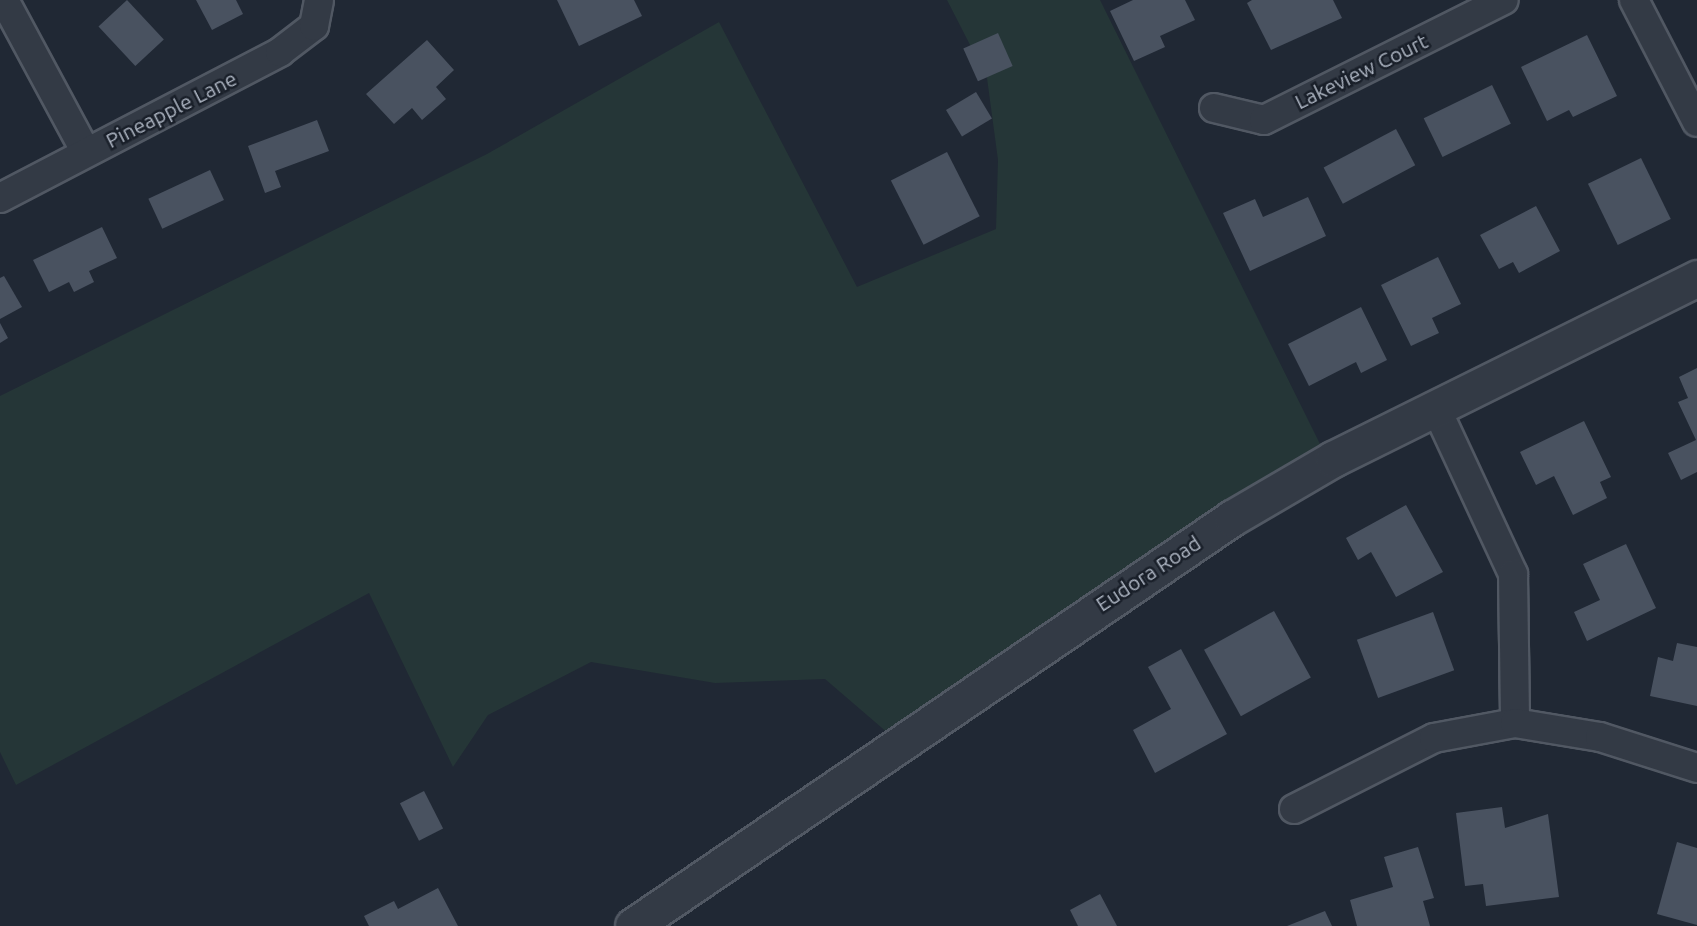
<!DOCTYPE html>
<html>
<head>
<meta charset="utf-8">
<style>
	body { margin:0 }
	#map { position:relative; width:1697px; height:926px; overflow:hidden; background:#202834; font-family:Ubuntu,sans-serif }
	div>[style] { position:absolute }
	.green>* { inset:0; background:#253637 }
	.building>* { inset:0; background:#495260; transform-origin:0 0 }
	.roads { filter:drop-shadow(2px 0 #515863) drop-shadow(-2px 0 #515863) drop-shadow(0 2px #515863) drop-shadow(0 -2px #515863) }
	.minor>* { height:28px; margin:-14px; padding:0 14px; transform-origin:14px; border-radius:14px; background:#333a45 }
	.tertiary>* { height:35px; margin:-17.5px; padding:0 17.5px; transform-origin:17.5px; border-radius:17.5px; background:#333a45 }
	span { translate:-50% -50%; white-space:nowrap; text-align:center; line-height:1.15; -webkit-text-stroke:5px #191f29; paint-order:stroke }
	.street-label { font-size:21px; color:#adb5c2 }
</style>
</head>
<body>
<div id="map">
	<div class="green">
		<i style="clip-path:polygon(947px 0,1100px 0,1323px 450px,889px 734px,825px 679px,715px 683px,591px 662px,488px 715px,453px 767px,369px 593px,16px 785px,0 752px,0 396px,487px 154px,719px 22px,857px 287px,996px 229px,998px 160px,987px 78px)"></i>
	</div>
	<div class="building">
		<i style="left:127px;top:0;width:54px;height:39px;rotate:47deg"></i>
		<i style="clip-path:polygon(196px 0,236px 0,243px 14px,212px 30px)"></i>
		<i style="clip-path:polygon(557px 0,634px 0,642px 16px,579px 46px)"></i>
		<i style="clip-path:polygon(1133px 0,1185px 0,1195px 20px,1160px 36px,1165px 47px,1134px 61px,1110px 11px)"></i>
		<i style="clip-path:polygon(1252px 0,1333px 0,1342px 18px,1271px 50px,1247px 3px)"></i>
		<i style="left:998px;top:33px;width:36px;height:38px;rotate:66deg"></i>
		<i style="clip-path:polygon(1587px 35px,1617px 96px,1573px 117px,1569px 110px,1547px 121px,1521px 67px)"></i>
		<i style="clip-path:polygon(427px 40px,454px 70px,436px 87px,446px 99px,422px 120px,412px 108px,394px 124px,366px 94px)"></i>
		<i style="left:1492px;top:85px;width:43px;height:76px;rotate:64deg"></i>
		<i style="left:976px;top:92px;width:31px;height:35px;rotate:59deg"></i>
		<i style="clip-path:polygon(317px 120px,329px 151px,275px 171px,281px 187px,265px 193px,248px 146px)"></i>
		<i style="left:1396px;top:129px;width:41px;height:82px;rotate:62deg"></i>
		<i style="left:947px;top:152px;width:72px;height:63px;rotate:63deg"></i>
		<i style="left:1641px;top:158px;width:68px;height:59px;rotate:64deg"></i>
		<i style="left:210px;top:170px;width:33px;height:68px;rotate:65deg"></i>
		<i style="clip-path:polygon(1308px 197px,1326px 236px,1250px 271px,1223px 213px,1255px 199px,1263px 217px)"></i>
		<i style="clip-path:polygon(1536px 206px,1560px 251px,1519px 273px,1513px 262px,1499px 269px,1480px 235px)"></i>
		<i style="clip-path:polygon(102px 227px,117px 258px,89px 271px,94px 282px,74px 292px,69px 282px,49px 292px,33px 260px)"></i>
		<i style="clip-path:polygon(1438px 257px,1461px 304px,1432px 318px,1439px 333px,1411px 346px,1381px 285px)"></i>
		<i style="clip-path:polygon(4px 276px,22px 307px,0 319px,0 278px)"></i>
		<i style="clip-path:polygon(1361px 307px,1387px 360px,1361px 373px,1356px 362px,1309px 386px,1288px 344px)"></i>
		<i style="clip-path:polygon(0 323px,8px 338px,0 343px)"></i>
		<i style="clip-path:polygon(1697px 368px,1697px 472px,1681px 480px,1668px 453px,1696px 440px,1678px 402px,1688px 398px,1679px 377px)"></i>
		<i style="clip-path:polygon(1584px 421px,1611px 477px,1600px 482px,1607px 498px,1573px 515px,1554px 476px,1536px 485px,1520px 452px)"></i>
		<i style="clip-path:polygon(1406px 505px,1443px 572px,1396px 597px,1371px 552px,1358px 560px,1346px 538px)"></i>
		<i style="clip-path:polygon(1626px 544px,1656px 608px,1587px 641px,1574px 612px,1600px 600px,1583px 564px)"></i>
		<i style="left:1274px;top:611px;width:76px;height:80px;rotate:61deg"></i>
		<i style="left:1433px;top:612px;width:62px;height:81px;rotate:70deg"></i>
		<i style="clip-path:polygon(1677px 643px,1697px 647px,1697px 706px,1650px 696px,1658px 657px,1673px 661px)"></i>
		<i style="clip-path:polygon(1181px 649px,1227px 734px,1155px 773px,1133px 730px,1171px 709px,1148px 667px)"></i>
		<i style="left:424px;top:791px;width:42px;height:27px;rotate:63deg"></i>
		<i style="clip-path:polygon(1502px 807px,1505px 828px,1548px 814px,1559px 897px,1486px 906px,1483px 884px,1465px 886px,1456px 813px)"></i>
		<i style="clip-path:polygon(1677px 842px,1697px 848px,1697px 925px,1657px 914px)"></i>
		<i style="clip-path:polygon(1418px 847px,1434px 898px,1423px 901px,1430px 926px,1357px 926px,1350px 900px,1393px 887px,1384px 857px)"></i>
		<i style="clip-path:polygon(438px 888px,458px 926px,369px 926px,364px 916px,394px 901px,398px 909px)"></i>
		<i style="clip-path:polygon(1100px 894px,1117px 926px,1078px 926px,1070px 910px)"></i>
		<i style="clip-path:polygon(1325px 911px,1332px 926px,1287px 926px)"></i>
	</div>
	<div class="roads">
		<div class="minor">
			<i style="left:4px;top:0;width:173px;rotate:61.7deg"></i>
			<i style="left:1634px;top:0;width:137px;rotate:62.7deg"></i>
			<i style="left:1214px;top:108px;width:51px;rotate:13.5deg"></i>
			<i style="left:1264px;top:120px;width:268px;rotate:-26.6deg"></i>
			<i style="left:0;top:198px;width:316px;rotate:-27.5deg"></i>
			<i style="left:280px;top:52px;width:43px;rotate:-37.4deg"></i>
			<i style="left:314px;top:26px;width:26px;rotate:-79deg"></i>
			<i style="left:1436px;top:408px;width:183px;rotate:65.1deg"></i>
			<i style="left:1513px;top:574px;width:149px;rotate:89.2deg"></i>
			<i style="left:1294px;top:809px;width:157px;rotate:-26.9deg"></i>
			<i style="left:1434px;top:738px;width:82px;rotate:-10.5deg"></i>
			<i style="left:1515px;top:723px;width:86px;rotate:9.4deg"></i>
			<i style="left:1600px;top:737px;width:102px;rotate:17.7deg"></i>
		</div>
		<div class="tertiary">
			<i style="left:633px;top:926px;width:725px;rotate:-34.26deg"></i>
			<i style="left:1232px;top:518px;width:117px;rotate:-30.3deg"></i>
			<i style="left:1333px;top:459px;width:407px;rotate:-26.4deg"></i>
		</div>
	</div>
	<div class="street-label">
		<span style="left:1361px;top:71px;rotate:-26deg">Lakeview Court</span>
		<span style="left:171px;top:109px;rotate:-27deg">Pineapple Lane</span>
		<span style="left:1148px;top:573px;rotate:-33deg">Eudora Road</span>
	</div>
</div>
</body>
</html>
